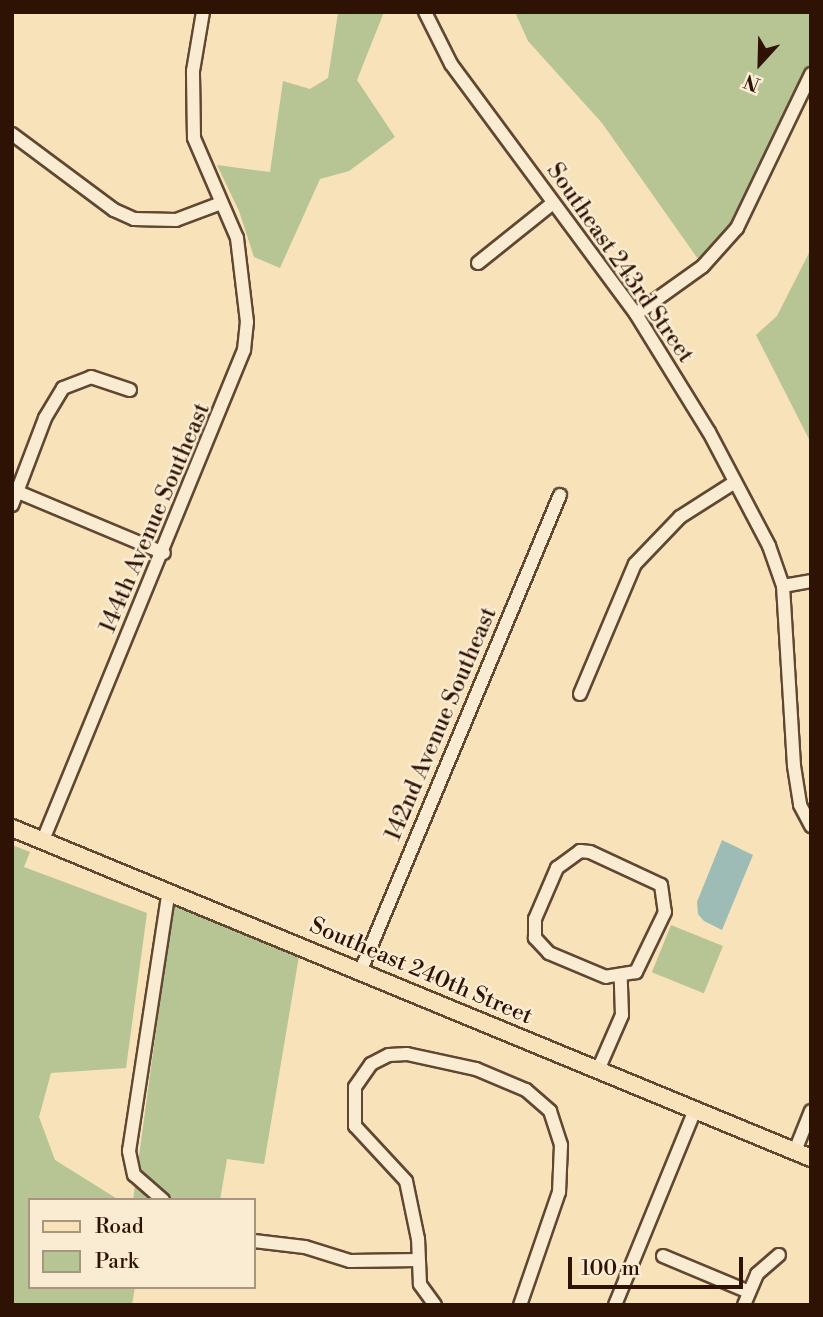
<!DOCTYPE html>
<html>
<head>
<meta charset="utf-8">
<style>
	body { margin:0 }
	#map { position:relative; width:823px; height:1317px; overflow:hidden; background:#f7e2b9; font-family:"Libre Bodoni",serif }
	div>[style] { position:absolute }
	.green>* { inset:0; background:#b7c494; transform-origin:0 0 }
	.water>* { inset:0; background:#9ebcb6 }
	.roads { filter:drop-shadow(2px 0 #604732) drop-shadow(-2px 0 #604732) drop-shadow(0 2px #604732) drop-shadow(0 -2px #604732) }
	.minor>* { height:12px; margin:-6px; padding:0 6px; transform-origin:6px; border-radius:6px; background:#faecd2 }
	.major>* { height:16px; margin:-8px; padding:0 8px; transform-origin:8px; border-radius:8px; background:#f7e2b9 }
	span { translate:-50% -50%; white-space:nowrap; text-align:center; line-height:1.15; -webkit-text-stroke:5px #faecd2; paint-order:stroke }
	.street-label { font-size:23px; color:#2e1305 }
	.frame { position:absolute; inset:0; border:14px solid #2e1305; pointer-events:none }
	.legend { position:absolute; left:28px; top:1198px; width:228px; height:91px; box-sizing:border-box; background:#faecd2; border:2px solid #a89580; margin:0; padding:9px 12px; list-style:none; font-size:21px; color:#2e1305 }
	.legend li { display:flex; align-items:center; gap:14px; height:35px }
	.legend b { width:35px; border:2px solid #a89580 }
	.north { position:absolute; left:725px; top:28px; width:70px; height:70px; -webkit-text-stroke:5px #faecd2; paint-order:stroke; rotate:202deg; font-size:19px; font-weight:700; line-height:28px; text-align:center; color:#2e1305 }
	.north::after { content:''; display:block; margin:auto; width:24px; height:32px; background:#2e1305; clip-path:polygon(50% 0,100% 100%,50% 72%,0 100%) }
	.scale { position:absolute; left:568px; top:1257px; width:175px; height:32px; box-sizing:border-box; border:4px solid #2e1305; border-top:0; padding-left:9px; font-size:21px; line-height:24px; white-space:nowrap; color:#2e1305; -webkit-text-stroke:5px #faecd2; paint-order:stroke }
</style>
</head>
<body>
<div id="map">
	<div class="green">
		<i style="clip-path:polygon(333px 12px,384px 12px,357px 80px,395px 137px,349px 171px,320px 179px,280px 268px,254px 257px,239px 211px,217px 165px,270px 172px,283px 81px,310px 89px,328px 78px,338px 13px)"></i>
		<i style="clip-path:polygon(515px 12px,811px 12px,811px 74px,752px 201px,703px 266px,602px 123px,528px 41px)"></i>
		<i style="clip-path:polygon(811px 249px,811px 443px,756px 335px,777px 316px)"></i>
		<i style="clip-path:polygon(12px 845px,30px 852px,24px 867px,147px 913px,126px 1068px,51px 1073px,39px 1117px,55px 1160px,119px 1200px,30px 1200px,30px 1287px,135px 1287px,132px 1305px,12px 1305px)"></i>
		<i style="clip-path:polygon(173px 906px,299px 956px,264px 1164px,227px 1159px,220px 1200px,133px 1200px)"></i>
		<i style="left:671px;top:925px;width:56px;height:51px;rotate:22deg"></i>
	</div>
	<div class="water">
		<i style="clip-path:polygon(722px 840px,753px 855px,722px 930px,704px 921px,698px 914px,697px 902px)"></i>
	</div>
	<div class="roads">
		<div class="minor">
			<i style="left:425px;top:12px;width:58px;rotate:63.4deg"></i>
			<i style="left:451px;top:64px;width:311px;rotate:53.5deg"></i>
			<i style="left:636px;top:314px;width:139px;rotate:58.3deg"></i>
			<i style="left:709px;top:432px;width:129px;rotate:62.2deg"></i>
			<i style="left:769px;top:546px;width:42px;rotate:70.7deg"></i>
			<i style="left:783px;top:586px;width:180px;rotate:86.5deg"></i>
			<i style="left:794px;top:766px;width:39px;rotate:81deg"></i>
			<i style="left:800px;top:805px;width:24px;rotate:62deg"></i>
			<i style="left:12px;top:134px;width:127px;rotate:36.7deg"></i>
			<i style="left:114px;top:210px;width:22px;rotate:24deg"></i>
			<i style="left:134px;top:219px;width:42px;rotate:1.4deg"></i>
			<i style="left:176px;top:220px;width:48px;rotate:-20.7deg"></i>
			<i style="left:478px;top:263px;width:96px;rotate:-38.7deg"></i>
			<i style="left:636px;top:314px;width:82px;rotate:-35.6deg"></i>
			<i style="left:703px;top:266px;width:51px;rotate:-48.2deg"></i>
			<i style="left:737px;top:228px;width:171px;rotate:-64.3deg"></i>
			<i style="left:18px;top:492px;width:158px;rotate:22.7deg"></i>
			<i style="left:12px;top:505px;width:93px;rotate:-69.2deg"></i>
			<i style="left:45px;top:418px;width:35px;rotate:-59deg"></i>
			<i style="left:63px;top:388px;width:30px;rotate:-21deg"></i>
			<i style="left:91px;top:377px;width:41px;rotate:18.4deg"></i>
			<i style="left:783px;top:586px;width:28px;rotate:-10deg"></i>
			<i style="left:580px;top:694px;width:141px;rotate:-67.1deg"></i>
			<i style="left:635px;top:564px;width:65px;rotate:-46.2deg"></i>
			<i style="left:680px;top:517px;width:65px;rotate:-32.5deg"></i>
			<i style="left:43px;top:840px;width:530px;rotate:-67.7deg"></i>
			<i style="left:244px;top:350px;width:28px;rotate:-84deg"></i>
			<i style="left:247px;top:322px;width:85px;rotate:-96.8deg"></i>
			<i style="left:237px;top:238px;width:109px;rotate:-113.3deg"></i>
			<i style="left:194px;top:138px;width:67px;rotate:-90.9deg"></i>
			<i style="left:193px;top:71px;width:60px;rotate:-80.4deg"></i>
			<i style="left:580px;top:851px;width:10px;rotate:6deg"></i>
			<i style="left:590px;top:852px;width:78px;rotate:24.9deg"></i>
			<i style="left:661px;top:885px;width:27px;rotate:82deg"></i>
			<i style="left:665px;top:912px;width:67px;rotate:115.8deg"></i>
			<i style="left:636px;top:972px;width:30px;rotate:171deg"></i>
			<i style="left:606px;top:977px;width:62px;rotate:-157.2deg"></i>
			<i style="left:549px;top:953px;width:21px;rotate:-133deg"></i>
			<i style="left:535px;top:938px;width:19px;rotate:-90deg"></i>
			<i style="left:535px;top:919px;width:56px;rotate:-66.7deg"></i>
			<i style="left:557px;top:868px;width:29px;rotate:-36deg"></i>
			<i style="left:361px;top:970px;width:515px;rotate:-67.27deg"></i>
			<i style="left:598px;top:1070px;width:60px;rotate:-66.4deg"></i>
			<i style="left:622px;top:1015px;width:37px;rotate:-92deg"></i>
			<i style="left:795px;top:1151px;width:43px;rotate:-68.2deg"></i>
			<i style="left:163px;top:1200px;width:38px;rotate:-139deg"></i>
			<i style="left:134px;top:1175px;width:25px;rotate:-102deg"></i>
			<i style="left:129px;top:1151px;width:263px;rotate:-81.3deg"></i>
			<i style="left:254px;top:1241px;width:51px;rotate:6.7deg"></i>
			<i style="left:305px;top:1247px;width:47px;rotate:17.3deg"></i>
			<i style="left:350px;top:1261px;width:68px;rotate:-0.8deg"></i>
			<i style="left:663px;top:1256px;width:93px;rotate:22.7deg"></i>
			<i style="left:435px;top:1305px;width:26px;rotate:-126deg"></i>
			<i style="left:420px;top:1284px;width:45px;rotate:-92.5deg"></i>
			<i style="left:418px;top:1239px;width:59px;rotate:-101.7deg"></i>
			<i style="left:406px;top:1181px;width:75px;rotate:-132.8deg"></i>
			<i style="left:355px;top:1126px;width:39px;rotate:-90deg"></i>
			<i style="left:355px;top:1087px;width:28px;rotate:-55deg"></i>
			<i style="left:371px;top:1064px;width:20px;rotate:-27deg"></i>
			<i style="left:389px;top:1055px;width:18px;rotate:-3deg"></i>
			<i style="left:407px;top:1054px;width:71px;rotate:12.3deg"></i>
			<i style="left:476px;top:1069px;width:54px;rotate:22.8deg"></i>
			<i style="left:526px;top:1090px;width:32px;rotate:41deg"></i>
			<i style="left:550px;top:1111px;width:36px;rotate:72deg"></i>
			<i style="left:561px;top:1145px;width:47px;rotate:92.4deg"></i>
			<i style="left:559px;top:1192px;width:120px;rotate:109deg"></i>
			<i style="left:615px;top:1305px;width:209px;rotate:-67.7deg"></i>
			<i style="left:744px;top:1305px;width:34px;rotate:-67deg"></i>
			<i style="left:757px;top:1274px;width:29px;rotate:-41deg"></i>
		</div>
		<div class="major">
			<i style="left:12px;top:828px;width:864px;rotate:22.44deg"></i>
		</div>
	</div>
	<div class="street-label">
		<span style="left:620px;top:263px;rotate:55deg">Southeast 243rd Street</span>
		<span style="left:155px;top:518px;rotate:-67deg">144th Avenue Southeast</span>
		<span style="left:441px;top:724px;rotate:-67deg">142nd Avenue Southeast</span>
		<span style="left:421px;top:971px;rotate:23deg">Southeast 240th Street</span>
	</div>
	<div class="frame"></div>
	<ul class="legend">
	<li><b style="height:9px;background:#f7e2b9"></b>Road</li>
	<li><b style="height:19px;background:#b7c494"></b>Park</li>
	</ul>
	<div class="north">N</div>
	<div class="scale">100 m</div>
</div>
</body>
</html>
